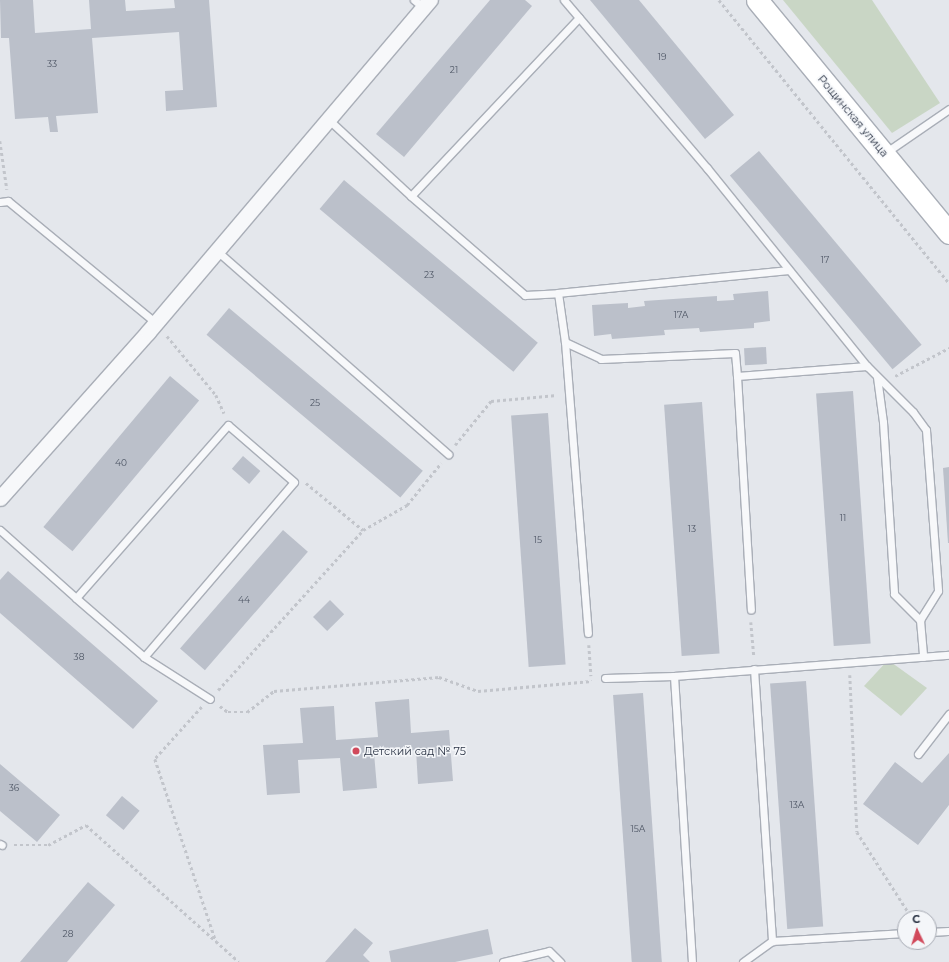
<!DOCTYPE html>
<html>
<head>
<meta charset="utf-8">
<style>
	body { margin:0 }
	#map { position:relative; width:949px; height:962px; overflow:hidden; background:#e4e7ec; font-family:Montserrat,sans-serif }
	div>[style] { position:absolute }
	.green>* { inset:0; background:#c9d6c5 }
	.building>* { inset:0; background:#bbc0ca; transform-origin:0 0 }
	.path>* { height:2.5px; margin-top:-1.25px; transform-origin:0; background:repeating-linear-gradient(90deg,#c2c5cb 0 3px,transparent 0 6px) }
	.roads { filter:drop-shadow(1px 0 #a9aeb7) drop-shadow(-1px 0 #a9aeb7) drop-shadow(0 1px #a9aeb7) drop-shadow(0 -1px #a9aeb7) }
	.lane>* { height:7px; margin:-3.5px; padding:0 3.5px; transform-origin:3.5px; border-radius:3.5px; background:#f7f8fa }
	.street>* { height:15px; margin:-7.5px; padding:0 7.5px; transform-origin:7.5px; border-radius:7.5px; background:#f7f8fa }
	.secondary>* { height:21px; margin:-10.5px; padding:0 10.5px; transform-origin:10.5px; border-radius:10.5px; background:#fff }
	.dots>* { width:11px; height:11px; translate:-50% -50%; box-sizing:border-box; border:2px solid #f4f6f9; border-radius:50% }
	span { translate:-50% -50%; white-space:nowrap; text-align:center; line-height:1.15; -webkit-text-stroke:3px #f4f6f9; paint-order:stroke }
	.number-label { font-size:9px; color:#4f5766 }
	.number-label span { -webkit-text-stroke-width:0 }
	.street-label { font-size:11px; color:#2b3445 }
	.poi-label { font-size:11px; color:#2b3445 }
	.left { translate:0 -50%; text-align:left }
	.north { position:absolute; left:897px; top:910px; width:40px; height:40px; box-sizing:border-box; background:#f4f6f9; border:1px solid #a4a8b1; border-radius:50%; rotate:356deg; font-size:11px; font-weight:700; line-height:16px; text-align:center; color:#2b3445 }
	.north::after { content:''; display:block; margin:auto; width:14px; height:18px; background:#d1495b; clip-path:polygon(50% 0,100% 100%,50% 72%,0 100%) }
</style>
</head>
<body>
<div id="map">
	<div class="green">
		<i style="clip-path:polygon(783px 0,872px 0,940px 103px,892px 133px)"></i>
		<i style="clip-path:polygon(888px 660px,927px 688px,901px 716px,864px 686px)"></i>
	</div>
	<div class="building">
		<i style="clip-path:polygon(0 0,33px 0,35px 33px,91px 29px,89px 0,125px 0,126px 11px,175px 8px,174px 0,209px 0,217px 107px,166px 111px,165px 91px,183px 90px,179px 32px,92px 38px,98px 113px,56px 116px,58px 132px,50px 132px,48px 117px,15px 119px,9px 38px,1px 38px)"></i>
		<i style="clip-path:polygon(490px 0,525px 0,532px 6px,404px 157px,376px 134px)"></i>
		<i style="clip-path:polygon(590px 0,639px 0,734px 115px,705px 139px)"></i>
		<i style="left:759px;top:151px;width:253px;height:38px;rotate:50deg"></i>
		<i style="left:344px;top:180px;width:253px;height:38px;rotate:40deg"></i>
		<i style="clip-path:polygon(768px 291px,770px 321px,754px 323px,754px 328px,700px 332px,699px 328px,664px 330px,665px 335px,612px 339px,611px 334px,594px 336px,592px 305px,628px 303px,628px 308px,645px 306px,644px 301px,717px 296px,717px 301px,734px 300px,733px 294px)"></i>
		<i style="left:229px;top:308px;width:253px;height:35px;rotate:40deg"></i>
		<i style="left:766px;top:347px;width:17px;height:22px;rotate:87deg"></i>
		<i style="left:170px;top:376px;width:38px;height:197px;rotate:40deg"></i>
		<i style="left:853px;top:391px;width:253px;height:37px;rotate:86deg"></i>
		<i style="left:702px;top:402px;width:252px;height:38px;rotate:86deg"></i>
		<i style="left:548px;top:413px;width:252px;height:37px;rotate:86deg"></i>
		<i style="left:243px;top:456px;width:23px;height:17px;rotate:41deg"></i>
		<i style="clip-path:polygon(949px 467px,949px 543px,948px 543px,943px 468px)"></i>
		<i style="left:283px;top:530px;width:33px;height:157px;rotate:41deg"></i>
		<i style="clip-path:polygon(8px 571px,158px 701px,133px 729px,0 613px,0 580px)"></i>
		<i style="left:330px;top:600px;width:20px;height:24px;rotate:45deg"></i>
		<i style="left:806px;top:681px;width:246px;height:36px;rotate:86deg"></i>
		<i style="left:643px;top:693px;width:270px;height:30px;rotate:86deg"></i>
		<i style="clip-path:polygon(409px 699px,411px 733px,449px 730px,453px 781px,418px 784px,416px 750px,374px 753px,377px 788px,343px 791px,340px 758px,298px 760px,300px 793px,267px 795px,263px 745px,303px 743px,300px 708px,334px 706px,336px 740px,378px 737px,375px 702px)"></i>
		<i style="clip-path:polygon(949px 753px,949px 805px,918px 845px,863px 804px,895px 762px,922px 783px)"></i>
		<i style="clip-path:polygon(0 764px,60px 815px,37px 842px,0 811px)"></i>
		<i style="left:122px;top:796px;width:23px;height:25px;rotate:40deg"></i>
		<i style="clip-path:polygon(88px 882px,115px 905px,67px 962px,20px 962px)"></i>
		<i style="clip-path:polygon(355px 928px,373px 943px,363px 955px,370px 962px,325px 962px)"></i>
		<i style="clip-path:polygon(488px 929px,493px 954px,455px 962px,391px 962px,389px 951px)"></i>
	</div>
	<div class="path">
		<i style="left:719px;top:0;width:365px;rotate:50.9deg"></i>
		<i style="left:0;top:141px;width:49px;rotate:81.7deg"></i>
		<i style="left:167px;top:336px;width:77px;rotate:50.3deg"></i>
		<i style="left:216px;top:395px;width:20px;rotate:66deg"></i>
		<i style="left:895px;top:376px;width:61px;rotate:-27.4deg"></i>
		<i style="left:455px;top:445px;width:57px;rotate:-50.7deg"></i>
		<i style="left:491px;top:401px;width:66px;rotate:-5.2deg"></i>
		<i style="left:306px;top:483px;width:74px;rotate:39.5deg"></i>
		<i style="left:751px;top:622px;width:35px;rotate:85deg"></i>
		<i style="left:589px;top:645px;width:31px;rotate:86deg"></i>
		<i style="left:850px;top:675px;width:157px;rotate:87.4deg"></i>
		<i style="left:857px;top:832px;width:102px;rotate:57.4deg"></i>
		<i style="left:218px;top:690px;width:216px;rotate:-47.8deg"></i>
		<i style="left:363px;top:530px;width:51px;rotate:-29.6deg"></i>
		<i style="left:407px;top:505px;width:54px;rotate:-51deg"></i>
		<i style="left:220px;top:706px;width:10px;rotate:37deg"></i>
		<i style="left:228px;top:712px;width:19px"></i>
		<i style="left:247px;top:712px;width:34px;rotate:-38deg"></i>
		<i style="left:274px;top:691px;width:166px;rotate:-4.8deg"></i>
		<i style="left:439px;top:677px;width:41px;rotate:19.7deg"></i>
		<i style="left:478px;top:691px;width:114px;rotate:-5deg"></i>
		<i style="left:202px;top:707px;width:70px;rotate:132.1deg"></i>
		<i style="left:155px;top:759px;width:192px;rotate:71.5deg"></i>
		<i style="left:14px;top:845px;width:34px"></i>
		<i style="left:48px;top:845px;width:43px;rotate:-27.8deg"></i>
		<i style="left:86px;top:825px;width:205px;rotate:41.8deg"></i>
	</div>
	<div class="roads">
		<div class="lane">
			<i style="left:414px;top:0;width:11px;rotate:38deg"></i>
			<i style="left:564px;top:0;width:221px;rotate:49.6deg"></i>
			<i style="left:707px;top:168px;width:255px;rotate:51.1deg"></i>
			<i style="left:328px;top:119px;width:113px;rotate:42.9deg"></i>
			<i style="left:411px;top:196px;width:151px;rotate:41deg"></i>
			<i style="left:525px;top:295px;width:33px;rotate:-3deg"></i>
			<i style="left:558px;top:293px;width:49px;rotate:81.9deg"></i>
			<i style="left:565px;top:342px;width:40px;rotate:25deg"></i>
			<i style="left:601px;top:359px;width:134px;rotate:-2.6deg"></i>
			<i style="left:735px;top:353px;width:23px;rotate:85deg"></i>
			<i style="left:737px;top:376px;width:130px;rotate:-4.4deg"></i>
			<i style="left:867px;top:366px;width:65px;rotate:45deg"></i>
			<i style="left:913px;top:412px;width:22px;rotate:54deg"></i>
			<i style="left:926px;top:430px;width:161px;rotate:85.7deg"></i>
			<i style="left:938px;top:591px;width:34px;rotate:122deg"></i>
			<i style="left:885px;top:153px;width:78px;rotate:-34.5deg"></i>
			<i style="left:411px;top:196px;width:245px;rotate:-46.7deg"></i>
			<i style="left:0;top:202px;width:8px;rotate:-7deg"></i>
			<i style="left:8px;top:201px;width:192px;rotate:39.5deg"></i>
			<i style="left:217px;top:251px;width:308px;rotate:41.3deg"></i>
			<i style="left:558px;top:293px;width:231px;rotate:-5.7deg"></i>
			<i style="left:565px;top:342px;width:292px;rotate:85.5deg"></i>
			<i style="left:737px;top:376px;width:234px;rotate:86.6deg"></i>
			<i style="left:877px;top:377px;width:45px;rotate:82.4deg"></i>
			<i style="left:883px;top:422px;width:172px;rotate:86.3deg"></i>
			<i style="left:894px;top:594px;width:37px;rotate:45deg"></i>
			<i style="left:920px;top:620px;width:37px;rotate:85deg"></i>
			<i style="left:0;top:530px;width:102px;rotate:41.8deg"></i>
			<i style="left:76px;top:598px;width:90px;rotate:40.9deg"></i>
			<i style="left:144px;top:657px;width:230px;rotate:-49.4deg"></i>
			<i style="left:294px;top:482px;width:87px;rotate:-139.2deg"></i>
			<i style="left:228px;top:425px;width:230px;rotate:131.3deg"></i>
			<i style="left:144px;top:657px;width:78px;rotate:32.5deg"></i>
			<i style="left:754px;top:669px;width:273px;rotate:86.2deg"></i>
			<i style="left:674px;top:676px;width:287px;rotate:86.4deg"></i>
			<i style="left:605px;top:678px;width:69px;rotate:-1.7deg"></i>
			<i style="left:674px;top:676px;width:276px;rotate:-4.4deg"></i>
			<i style="left:918px;top:754px;width:51px;rotate:-52.2deg"></i>
			<i style="left:0;top:844px;width:2px;rotate:27deg"></i>
			<i style="left:929px;top:932px;width:20px;rotate:-3deg"></i>
			<i style="left:503px;top:962px;width:47px;rotate:-13.4deg"></i>
			<i style="left:549px;top:951px;width:16px;rotate:45deg"></i>
			<i style="left:743px;top:962px;width:36px;rotate:-36deg"></i>
			<i style="left:772px;top:941px;width:133px;rotate:-3.4deg"></i>
		</div>
		<div class="street">
			<i style="left:0;top:498px;width:222px;rotate:-48.3deg"></i>
			<i style="left:148px;top:332px;width:436px;rotate:-49.7deg"></i>
		</div>
		<div class="secondary">
			<i style="left:757px;top:0;width:302px;rotate:50.5deg"></i>
		</div>
	</div>
	<div class="dots">
		<i style="left:356px;top:751px;background:#d1495b"></i>
	</div>
	<div class="number-label">
		<span style="left:662px;top:57px">19</span>
		<span style="left:52px;top:64px">33</span>
		<span style="left:454px;top:70px">21</span>
		<span style="left:825px;top:260px">17</span>
		<span style="left:429px;top:275px">23</span>
		<span style="left:681px;top:315px">17А</span>
		<span style="left:315px;top:403px">25</span>
		<span style="left:121px;top:463px">40</span>
		<span style="left:843px;top:518px">11</span>
		<span style="left:692px;top:529px">13</span>
		<span style="left:538px;top:540px">15</span>
		<span style="left:244px;top:600px">44</span>
		<span style="left:79px;top:657px">38</span>
		<span style="left:14px;top:788px">36</span>
		<span style="left:797px;top:805px">13А</span>
		<span style="left:638px;top:829px">15А</span>
		<span style="left:68px;top:934px">28</span>
	</div>
	<div class="street-label">
		<span style="left:853px;top:116px;rotate:50deg">Рощинская улица</span>
	</div>
	<div class="poi-label">
		<span class="left" style="left:364px;top:751px">Детский сад № 75</span>
	</div>
	<div class="north">С</div>
</div>
</body>
</html>
